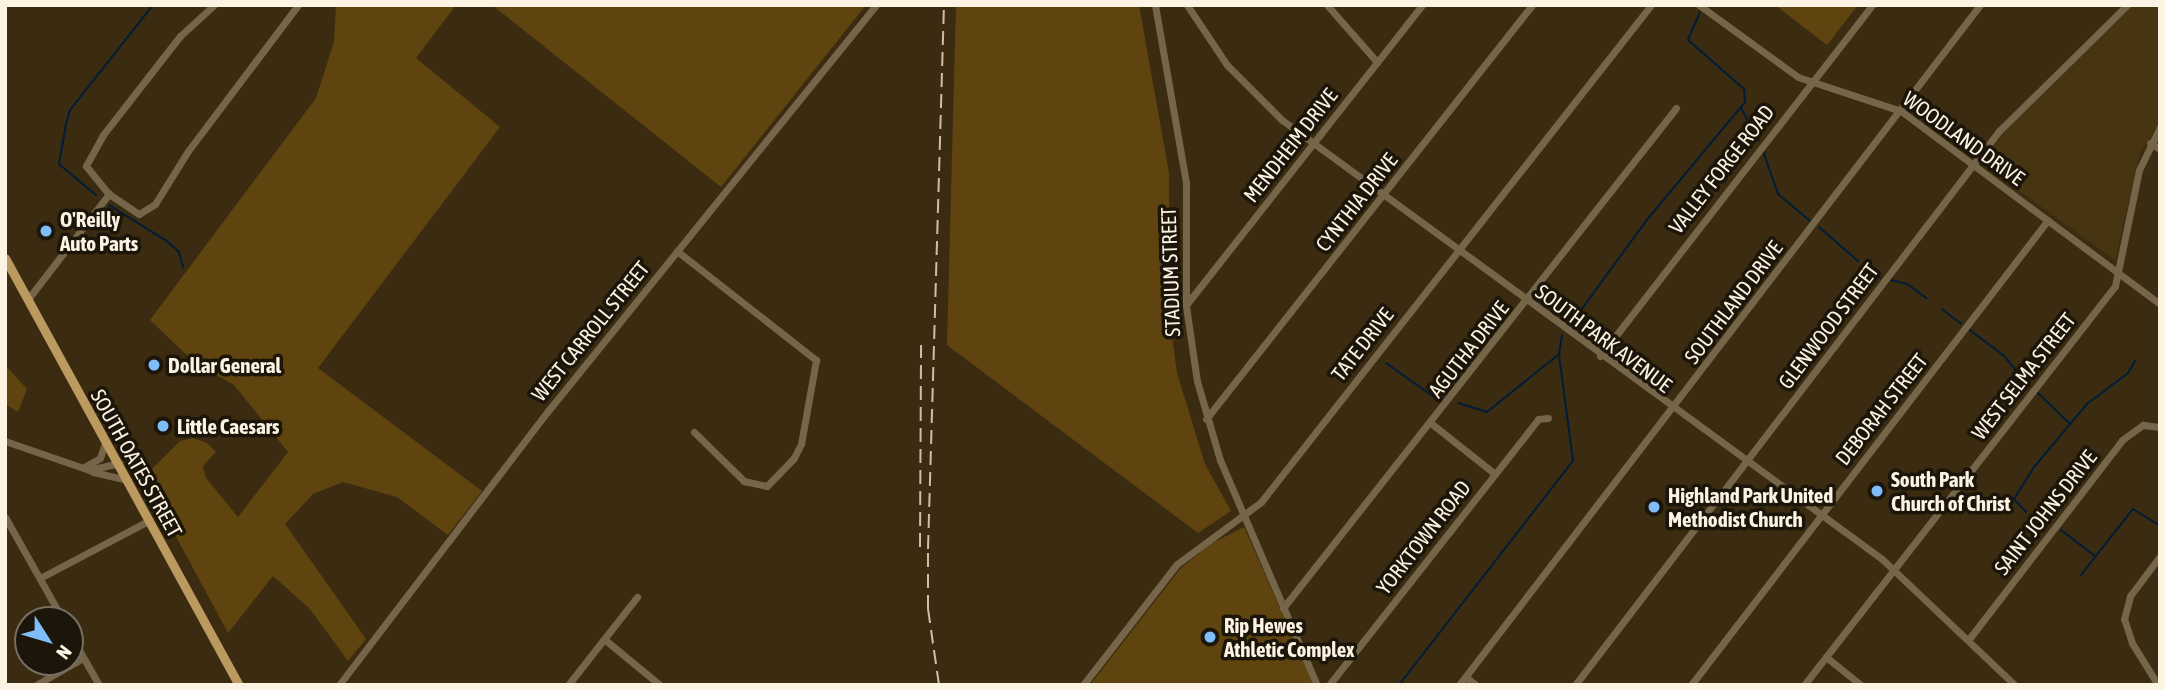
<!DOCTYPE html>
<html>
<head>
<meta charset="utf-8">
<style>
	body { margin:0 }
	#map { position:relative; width:2165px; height:690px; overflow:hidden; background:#3b2b10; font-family:"Asap Condensed",sans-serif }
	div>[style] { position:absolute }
	.built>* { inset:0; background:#473411 }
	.green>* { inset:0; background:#5f4410 }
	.stream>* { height:2px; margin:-1px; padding:0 1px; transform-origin:1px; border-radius:1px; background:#001d37 }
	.minor>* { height:7px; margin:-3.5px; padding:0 3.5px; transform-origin:3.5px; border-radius:3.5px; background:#756549 }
	.major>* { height:9px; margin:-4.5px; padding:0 4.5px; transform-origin:4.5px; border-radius:4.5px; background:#bc995f }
	.rail>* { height:2px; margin-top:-1px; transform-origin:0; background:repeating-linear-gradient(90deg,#cabfac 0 14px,transparent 0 21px) }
	.dots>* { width:19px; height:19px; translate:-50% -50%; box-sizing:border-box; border:4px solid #1c150a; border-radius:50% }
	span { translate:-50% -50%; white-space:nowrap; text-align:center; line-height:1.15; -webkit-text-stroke:7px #1c150a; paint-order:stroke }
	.street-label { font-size:21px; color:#fcf3e3 }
	.poi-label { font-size:21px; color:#fcf3e3; font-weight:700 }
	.left { translate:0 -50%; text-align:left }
	.frame { position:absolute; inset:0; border:7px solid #fcf3e3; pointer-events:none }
	.north { position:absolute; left:14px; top:606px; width:70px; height:70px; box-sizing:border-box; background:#1c150a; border:2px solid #766e61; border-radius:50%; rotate:127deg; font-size:19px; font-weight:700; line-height:28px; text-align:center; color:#fcf3e3 }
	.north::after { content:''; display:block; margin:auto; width:24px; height:32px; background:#7ebdf9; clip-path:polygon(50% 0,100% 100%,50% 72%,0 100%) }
</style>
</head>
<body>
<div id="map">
	<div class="built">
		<i style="clip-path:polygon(2133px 5px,2160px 5px,2160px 121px,2140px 153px,2115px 260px,1981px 163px,2015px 119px)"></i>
	</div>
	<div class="green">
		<i style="clip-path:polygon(336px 5px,456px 5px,416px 58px,500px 127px,318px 368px,482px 491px,448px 535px,397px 497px,343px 482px,313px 494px,285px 524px,366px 639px,348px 661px,310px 609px,273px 576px,228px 633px,144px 477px,180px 441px,193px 438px,207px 443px,216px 452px,203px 466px,206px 478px,238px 517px,288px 452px,234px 385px,195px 363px,150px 320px,316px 98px,334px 42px)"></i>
		<i style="clip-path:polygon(492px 5px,866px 5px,721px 187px)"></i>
		<i style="clip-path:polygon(956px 5px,1139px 5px,1169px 173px,1170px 321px,1177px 373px,1205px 464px,1231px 511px,1198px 533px,947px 345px)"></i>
		<i style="clip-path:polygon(1775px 5px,1858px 5px,1827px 45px)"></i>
		<i style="clip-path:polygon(5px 365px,27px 389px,18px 412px,5px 404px)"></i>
		<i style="clip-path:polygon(1244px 527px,1314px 685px,1090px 685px,1180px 569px,1212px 543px)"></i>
	</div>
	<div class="stream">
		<i style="left:1741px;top:108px;width:37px;rotate:61deg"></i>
		<i style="left:1763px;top:151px;width:46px;rotate:70.8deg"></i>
		<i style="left:1778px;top:194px;width:42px;rotate:40.2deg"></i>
		<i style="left:96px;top:195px;width:48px;rotate:-140deg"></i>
		<i style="left:59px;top:164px;width:41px;rotate:-80.1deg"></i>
		<i style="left:66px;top:124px;width:15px;rotate:-74deg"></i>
		<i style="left:70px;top:110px;width:134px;rotate:-51.7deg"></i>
		<i style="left:109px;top:205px;width:70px;rotate:32.1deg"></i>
		<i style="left:168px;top:242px;width:15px;rotate:42deg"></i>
		<i style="left:179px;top:252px;width:16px;rotate:75deg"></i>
		<i style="left:1819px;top:227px;width:52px;rotate:41.1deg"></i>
		<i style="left:1866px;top:267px;width:18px;rotate:38deg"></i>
		<i style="left:1891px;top:280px;width:16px;rotate:14deg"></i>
		<i style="left:1907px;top:284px;width:24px;rotate:36deg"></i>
		<i style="left:1942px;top:309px;width:24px;rotate:38deg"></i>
		<i style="left:1570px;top:325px;width:129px;rotate:-53.8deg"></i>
		<i style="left:1646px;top:221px;width:155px;rotate:-50.2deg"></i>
		<i style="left:1745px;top:102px;width:13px;rotate:-94deg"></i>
		<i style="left:1744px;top:89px;width:74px;rotate:-138.8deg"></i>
		<i style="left:1688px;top:40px;width:30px;rotate:-67deg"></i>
		<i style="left:1970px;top:330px;width:43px;rotate:37.4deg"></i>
		<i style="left:2004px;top:356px;width:39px;rotate:50deg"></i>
		<i style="left:1386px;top:363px;width:67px;rotate:35.3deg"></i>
		<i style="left:2038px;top:393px;width:45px;rotate:44.1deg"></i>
		<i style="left:1458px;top:403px;width:30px;rotate:17deg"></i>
		<i style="left:1487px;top:412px;width:91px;rotate:-38.8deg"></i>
		<i style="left:2026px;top:512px;width:18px;rotate:-133deg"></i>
		<i style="left:2014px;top:499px;width:39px;rotate:-58deg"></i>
		<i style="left:2035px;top:466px;width:81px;rotate:-50deg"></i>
		<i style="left:2087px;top:404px;width:51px;rotate:-37.1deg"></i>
		<i style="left:2128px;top:373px;width:14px;rotate:-60deg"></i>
		<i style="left:2061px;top:530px;width:43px;rotate:37.4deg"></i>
		<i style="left:2081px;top:575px;width:84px;rotate:-51.8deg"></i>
		<i style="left:2133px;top:509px;width:32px;rotate:32deg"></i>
		<i style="left:1399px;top:685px;width:284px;rotate:-52.2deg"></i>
		<i style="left:1573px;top:461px;width:108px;rotate:-97.5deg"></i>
		<i style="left:1559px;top:354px;width:19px;rotate:-81deg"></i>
	</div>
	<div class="minor">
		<i style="left:214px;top:5px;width:46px;rotate:137.6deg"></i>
		<i style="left:180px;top:36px;width:125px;rotate:127.9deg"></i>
		<i style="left:103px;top:135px;width:35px;rotate:119deg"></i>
		<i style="left:86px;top:166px;width:36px;rotate:51deg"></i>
		<i style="left:109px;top:194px;width:36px;rotate:34deg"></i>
		<i style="left:139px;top:214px;width:19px;rotate:-32deg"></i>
		<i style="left:155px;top:204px;width:62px;rotate:-58.1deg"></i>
		<i style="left:188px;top:151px;width:183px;rotate:-53deg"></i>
		<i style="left:1155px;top:5px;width:181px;rotate:80.1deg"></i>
		<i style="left:1186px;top:183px;width:123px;rotate:90deg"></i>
		<i style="left:1186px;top:306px;width:76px;rotate:81.7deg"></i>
		<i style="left:1197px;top:381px;width:82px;rotate:73.8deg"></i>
		<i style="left:1220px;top:460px;width:245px;rotate:66.7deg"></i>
		<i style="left:1187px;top:5px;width:72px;rotate:56.3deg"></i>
		<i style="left:1227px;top:65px;width:78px;rotate:45deg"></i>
		<i style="left:1282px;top:120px;width:743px;rotate:36.19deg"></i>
		<i style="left:1882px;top:559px;width:183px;rotate:43.5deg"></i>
		<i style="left:1327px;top:5px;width:76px;rotate:48.7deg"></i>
		<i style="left:1699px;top:5px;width:122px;rotate:36deg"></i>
		<i style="left:1798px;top:77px;width:108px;rotate:18.3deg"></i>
		<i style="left:1901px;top:111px;width:323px;rotate:36.7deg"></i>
		<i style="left:2150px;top:143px;width:12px;rotate:31deg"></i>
		<i style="left:677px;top:251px;width:177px;rotate:38.1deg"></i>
		<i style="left:816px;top:360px;width:85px;rotate:100.1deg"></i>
		<i style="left:801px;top:444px;width:16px;rotate:117deg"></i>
		<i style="left:794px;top:458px;width:39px;rotate:134deg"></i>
		<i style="left:767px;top:486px;width:24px;rotate:-168deg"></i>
		<i style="left:744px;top:481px;width:70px;rotate:-135.6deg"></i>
		<i style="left:28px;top:299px;width:133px;rotate:-52.4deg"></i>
		<i style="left:1186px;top:305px;width:382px;rotate:-51.8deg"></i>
		<i style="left:1600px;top:356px;width:444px;rotate:-52.2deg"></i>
		<i style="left:1206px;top:419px;width:527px;rotate:-51.78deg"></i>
		<i style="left:1432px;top:424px;width:80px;rotate:38.4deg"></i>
		<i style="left:5px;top:441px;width:89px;rotate:19deg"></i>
		<i style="left:89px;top:470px;width:31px;rotate:-13deg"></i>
		<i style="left:84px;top:467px;width:18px;rotate:-29deg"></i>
		<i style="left:100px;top:458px;width:18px;rotate:-71deg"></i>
		<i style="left:93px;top:472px;width:36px;rotate:13deg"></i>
		<i style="left:5px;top:517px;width:118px;rotate:60.6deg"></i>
		<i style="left:40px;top:578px;width:124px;rotate:-27.8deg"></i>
		<i style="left:1283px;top:608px;width:636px;rotate:-51.83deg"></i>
		<i style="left:70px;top:634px;width:59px;rotate:60.4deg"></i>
		<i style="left:604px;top:639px;width:72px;rotate:39.4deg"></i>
		<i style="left:1969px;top:639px;width:251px;rotate:-52.4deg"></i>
		<i style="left:2122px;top:440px;width:26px;rotate:-36deg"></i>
		<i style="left:2143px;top:425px;width:17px;rotate:7deg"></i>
		<i style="left:1826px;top:657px;width:45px;rotate:38.7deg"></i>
		<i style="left:1466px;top:677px;width:13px;rotate:39deg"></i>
		<i style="left:36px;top:685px;width:54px;rotate:-29.9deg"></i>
		<i style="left:339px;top:685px;width:345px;rotate:-52.7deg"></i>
		<i style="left:548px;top:411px;width:522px;rotate:-51.07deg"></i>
		<i style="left:568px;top:685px;width:112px;rotate:-51.9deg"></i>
		<i style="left:1083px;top:685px;width:153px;rotate:-52.2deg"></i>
		<i style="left:1177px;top:564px;width:104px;rotate:-36.4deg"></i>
		<i style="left:1261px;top:502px;width:632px;rotate:-51.88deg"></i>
		<i style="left:1329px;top:685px;width:338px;rotate:-51.8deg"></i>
		<i style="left:1538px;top:419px;width:10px;rotate:-6deg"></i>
		<i style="left:1459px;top:685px;width:857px;rotate:-52.54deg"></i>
		<i style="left:1575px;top:685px;width:698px;rotate:-52.57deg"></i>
		<i style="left:1999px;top:131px;width:180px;rotate:-44.5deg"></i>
		<i style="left:1691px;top:685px;width:586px;rotate:-52.49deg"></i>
		<i style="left:1804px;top:685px;width:506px;rotate:-52.07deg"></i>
		<i style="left:2115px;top:286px;width:118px;rotate:-78.3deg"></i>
		<i style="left:2139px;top:170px;width:48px;rotate:-64deg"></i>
		<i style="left:2158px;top:685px;width:49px;rotate:-121.8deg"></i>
		<i style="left:2132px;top:643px;width:25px;rotate:-108deg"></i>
		<i style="left:2124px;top:619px;width:24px;rotate:-75deg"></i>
		<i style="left:2130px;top:596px;width:50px;rotate:-53.1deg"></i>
	</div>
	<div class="major">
		<i style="left:5px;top:258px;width:487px;rotate:61.3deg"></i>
	</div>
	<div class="rail">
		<i style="left:920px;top:547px;width:202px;rotate:-89.7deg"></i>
		<i style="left:939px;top:685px;width:77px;rotate:-98.2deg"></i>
		<i style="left:928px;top:609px;width:60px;rotate:-90deg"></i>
		<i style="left:928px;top:549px;width:544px;rotate:-88.32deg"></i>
	</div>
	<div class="dots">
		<i style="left:46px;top:231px;background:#7ebdf9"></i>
		<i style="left:154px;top:365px;background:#7ebdf9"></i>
		<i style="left:163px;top:426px;background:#7ebdf9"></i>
		<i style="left:1877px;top:491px;background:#7ebdf9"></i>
		<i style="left:1654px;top:507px;background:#7ebdf9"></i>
		<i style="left:1210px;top:637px;background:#7ebdf9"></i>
	</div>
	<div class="street-label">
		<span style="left:1964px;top:138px;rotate:36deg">WOODLAND DRIVE</span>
		<span style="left:1290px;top:145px;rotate:-52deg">MENDHEIM DRIVE</span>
		<span style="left:1721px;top:169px;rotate:-52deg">VALLEY FORGE ROAD</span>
		<span style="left:1356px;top:202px;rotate:-52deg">CYNTHIA DRIVE</span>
		<span style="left:1170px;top:272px;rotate:-92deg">STADIUM STREET</span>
		<span style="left:1733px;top:302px;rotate:-53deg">SOUTHLAND DRIVE</span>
		<span style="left:1828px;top:326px;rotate:-53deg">GLENWOOD STREET</span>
		<span style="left:590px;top:331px;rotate:-51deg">WEST CARROLL STREET</span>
		<span style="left:1604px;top:338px;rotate:37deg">SOUTH PARK AVENUE</span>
		<span style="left:1362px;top:344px;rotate:-52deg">TATE DRIVE</span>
		<span style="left:1468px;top:349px;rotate:-52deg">AGUTHA DRIVE</span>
		<span style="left:2023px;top:376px;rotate:-52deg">WEST SELMA STREET</span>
		<span style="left:1881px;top:409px;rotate:-52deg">DEBORAH STREET</span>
		<span style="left:137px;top:463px;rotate:61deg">SOUTH OATES STREET</span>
		<span style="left:2045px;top:512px;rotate:-52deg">SAINT JOHNS DRIVE</span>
		<span style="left:1423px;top:537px;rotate:-52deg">YORKTOWN ROAD</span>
	</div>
	<div class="poi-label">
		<span class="left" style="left:60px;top:231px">O'Reilly<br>Auto Parts</span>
		<span class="left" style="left:168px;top:365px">Dollar General</span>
		<span class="left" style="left:177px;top:426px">Little Caesars</span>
		<span class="left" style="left:1891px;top:491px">South Park<br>Church of Christ</span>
		<span class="left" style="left:1668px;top:507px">Highland Park United<br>Methodist Church</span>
		<span class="left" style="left:1224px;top:637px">Rip Hewes<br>Athletic Complex</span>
	</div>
	<div class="frame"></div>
	<div class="north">N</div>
</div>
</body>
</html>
